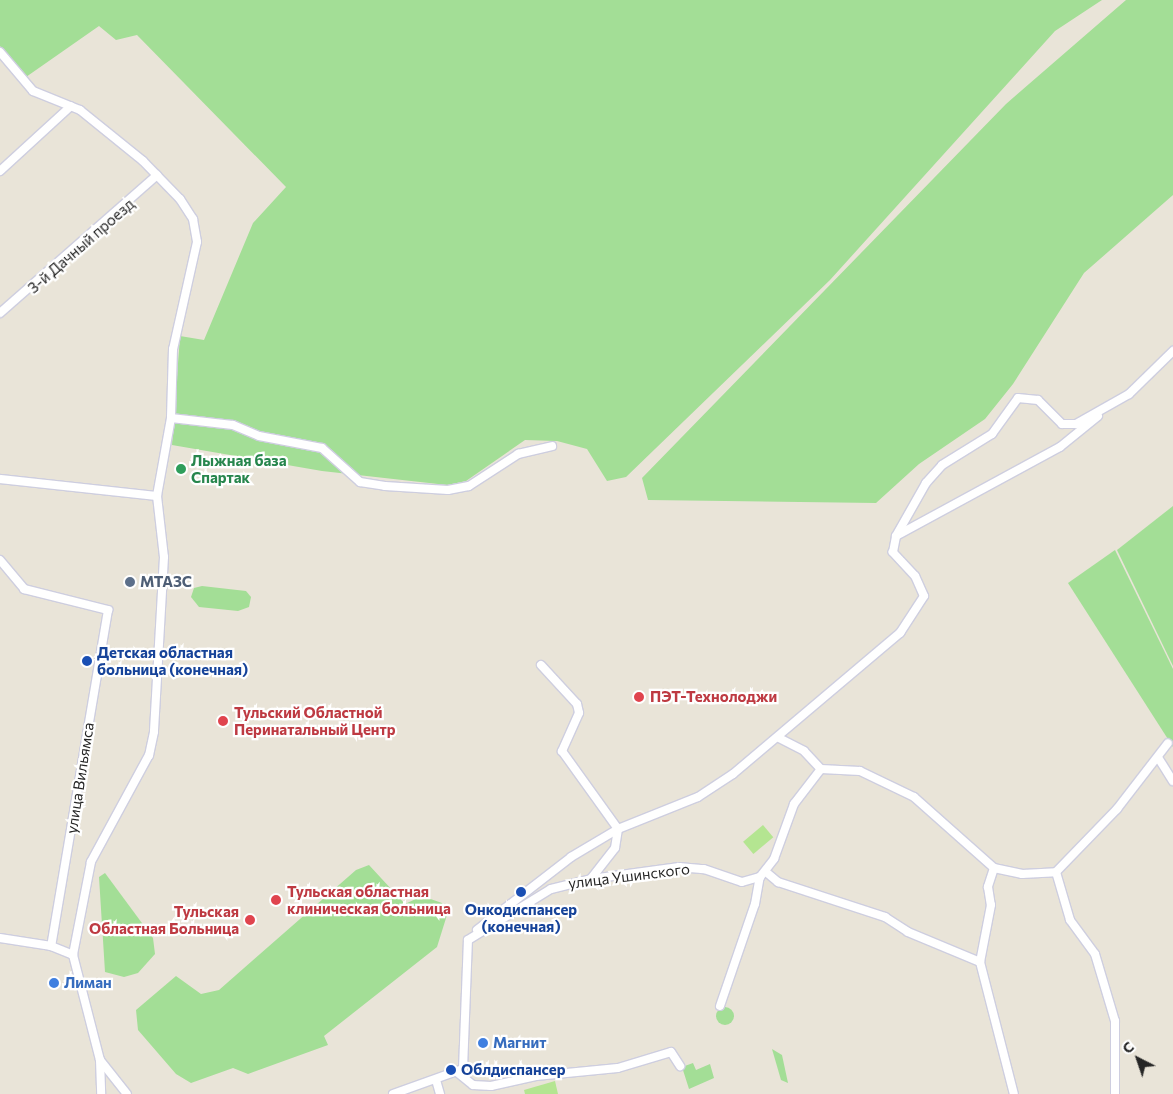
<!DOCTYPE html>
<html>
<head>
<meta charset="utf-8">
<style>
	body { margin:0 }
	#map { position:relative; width:1173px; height:1094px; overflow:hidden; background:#e9e4d8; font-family:Commissioner,sans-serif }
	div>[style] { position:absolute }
	.green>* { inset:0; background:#a3de96 }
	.round { border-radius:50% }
	.pitch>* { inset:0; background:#b4e591; transform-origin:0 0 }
	.roads { filter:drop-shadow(1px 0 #cecedf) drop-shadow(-1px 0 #cecedf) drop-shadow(0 1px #cecedf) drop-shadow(0 -1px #cecedf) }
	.minor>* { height:8px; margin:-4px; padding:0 4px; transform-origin:4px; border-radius:4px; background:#fff }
	.dots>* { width:14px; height:14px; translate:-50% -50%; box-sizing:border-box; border:2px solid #fff; border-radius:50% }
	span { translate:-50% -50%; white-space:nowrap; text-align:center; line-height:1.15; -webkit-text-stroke:4.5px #fff; paint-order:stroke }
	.street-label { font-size:15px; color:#262626 }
	.leisure-label { font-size:15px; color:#27864d; font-weight:700 }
	.left { translate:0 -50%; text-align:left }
	.service-label { font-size:15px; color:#4e5e75; font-weight:700 }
	.transit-label { font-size:15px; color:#164399; font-weight:700 }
	.health-label { font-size:15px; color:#be3a42; font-weight:700 }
	.right { translate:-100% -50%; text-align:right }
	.shop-label { font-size:15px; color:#366cbe; font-weight:700 }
	.north { position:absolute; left:1113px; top:1034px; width:50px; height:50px; -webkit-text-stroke:4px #fff; paint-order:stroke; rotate:319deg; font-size:14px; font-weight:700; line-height:20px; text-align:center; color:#262626 }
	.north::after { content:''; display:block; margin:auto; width:18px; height:22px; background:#262626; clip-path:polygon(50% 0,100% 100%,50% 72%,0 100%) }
</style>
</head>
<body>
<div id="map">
	<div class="green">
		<i style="clip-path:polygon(0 0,1102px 0,1055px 31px,830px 280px,626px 477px,607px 481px,587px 449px,557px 441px,525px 440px,466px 481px,447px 485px,322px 471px,172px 445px,180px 336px,204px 340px,253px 223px,286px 187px,137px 35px,116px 40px,99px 26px,26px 77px,0 46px)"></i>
		<i style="clip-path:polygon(1126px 0,1173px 0,1173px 195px,1084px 273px,1013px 384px,985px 419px,919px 464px,876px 503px,648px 500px,642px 478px,1006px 104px)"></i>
		<i style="clip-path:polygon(1173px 506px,1173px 666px,1117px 550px)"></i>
		<i style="clip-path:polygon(1115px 550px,1173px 669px,1173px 747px,1068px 583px)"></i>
		<i style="clip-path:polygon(202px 586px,246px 591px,251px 597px,249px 607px,238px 611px,199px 607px,191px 597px,194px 588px)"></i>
		<i style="clip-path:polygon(369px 865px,405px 904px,422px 896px,442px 903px,447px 915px,437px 947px,324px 1036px,328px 1045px,248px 1074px,233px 1068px,191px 1083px,176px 1074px,138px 1030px,136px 1010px,176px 976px,201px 994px,219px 990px,356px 870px)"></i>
		<i style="clip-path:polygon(105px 873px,153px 938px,155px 954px,138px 973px,124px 977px,105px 972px,99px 877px)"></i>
		<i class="round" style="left:716px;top:1007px;width:18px;height:18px"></i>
		<i style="clip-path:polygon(772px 1049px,782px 1055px,788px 1083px,781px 1080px)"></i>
		<i style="clip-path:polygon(693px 1063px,696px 1070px,710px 1064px,714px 1078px,689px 1089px,682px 1067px)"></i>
	</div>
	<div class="pitch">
		<i style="left:763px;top:825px;width:16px;height:26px;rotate:50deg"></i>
		<i style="clip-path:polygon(555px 1081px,558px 1094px,525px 1094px,524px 1090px)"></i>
	</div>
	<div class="roads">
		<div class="minor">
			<i style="left:0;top:52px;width:51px;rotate:49.8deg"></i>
			<i style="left:33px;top:91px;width:51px;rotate:22deg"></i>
			<i style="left:80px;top:110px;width:81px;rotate:39deg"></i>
			<i style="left:143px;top:161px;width:53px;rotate:45.8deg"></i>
			<i style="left:180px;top:199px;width:24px;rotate:57deg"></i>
			<i style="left:193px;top:219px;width:23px;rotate:80deg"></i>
			<i style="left:197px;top:242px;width:110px;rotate:102.6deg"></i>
			<i style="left:173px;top:349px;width:69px;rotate:91.7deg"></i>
			<i style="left:171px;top:418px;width:79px;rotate:100.2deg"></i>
			<i style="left:157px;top:496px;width:61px;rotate:83.5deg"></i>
			<i style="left:164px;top:557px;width:175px;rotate:93.3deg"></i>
			<i style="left:154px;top:732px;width:24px;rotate:102deg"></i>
			<i style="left:149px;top:755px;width:122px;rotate:118.5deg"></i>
			<i style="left:91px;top:862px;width:95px;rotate:101deg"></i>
			<i style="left:0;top:171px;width:96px;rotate:-42.5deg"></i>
			<i style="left:0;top:313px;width:209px;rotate:-41.3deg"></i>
			<i style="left:171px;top:418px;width:62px;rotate:6.4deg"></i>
			<i style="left:233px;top:425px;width:28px;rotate:23deg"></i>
			<i style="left:259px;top:436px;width:64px;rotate:10.8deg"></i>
			<i style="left:322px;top:448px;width:51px;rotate:41.8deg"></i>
			<i style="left:360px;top:482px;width:25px;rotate:9deg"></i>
			<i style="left:385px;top:486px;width:63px;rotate:3.6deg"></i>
			<i style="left:448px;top:490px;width:21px;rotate:-11deg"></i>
			<i style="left:469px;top:486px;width:59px;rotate:-33.1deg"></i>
			<i style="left:518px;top:454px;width:35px;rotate:-13deg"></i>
			<i style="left:0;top:479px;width:158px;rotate:6.2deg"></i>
			<i style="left:896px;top:536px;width:187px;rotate:-28.5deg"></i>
			<i style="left:1060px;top:447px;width:49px;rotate:-39.2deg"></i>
			<i style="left:0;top:560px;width:38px;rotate:50deg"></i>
			<i style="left:24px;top:589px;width:87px;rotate:14deg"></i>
			<i style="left:108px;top:610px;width:341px;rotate:99.6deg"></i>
			<i style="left:541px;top:665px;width:53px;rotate:47.3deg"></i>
			<i style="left:577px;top:704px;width:9px;rotate:77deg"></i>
			<i style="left:579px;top:713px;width:42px;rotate:114.1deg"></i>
			<i style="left:562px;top:751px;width:96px;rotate:54.3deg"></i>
			<i style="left:618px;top:829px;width:19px;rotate:99deg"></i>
			<i style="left:615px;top:848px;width:39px;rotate:128deg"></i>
			<i style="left:779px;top:738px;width:28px;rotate:27deg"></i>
			<i style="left:804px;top:751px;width:25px;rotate:47deg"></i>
			<i style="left:1159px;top:759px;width:26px;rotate:58deg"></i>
			<i style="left:994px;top:868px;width:20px;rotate:108deg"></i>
			<i style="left:988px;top:887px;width:18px;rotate:81deg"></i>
			<i style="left:991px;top:905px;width:58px;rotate:100.9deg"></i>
			<i style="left:980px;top:962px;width:136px;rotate:75.6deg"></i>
			<i style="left:766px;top:872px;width:16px;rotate:40deg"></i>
			<i style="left:778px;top:882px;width:113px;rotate:18.1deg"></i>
			<i style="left:885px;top:917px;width:27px;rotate:33deg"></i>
			<i style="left:908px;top:932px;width:78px;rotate:22.6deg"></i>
			<i style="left:1056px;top:872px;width:50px;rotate:73.7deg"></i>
			<i style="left:1070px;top:920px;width:42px;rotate:53.7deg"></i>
			<i style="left:1095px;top:954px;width:70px;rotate:73.4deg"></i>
			<i style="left:1115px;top:1021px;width:73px;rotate:90deg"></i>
			<i style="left:477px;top:930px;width:119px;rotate:-37.8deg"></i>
			<i style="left:571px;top:857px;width:55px;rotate:-30.8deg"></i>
			<i style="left:618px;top:829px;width:86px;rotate:-21.8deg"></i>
			<i style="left:698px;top:797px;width:42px;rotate:-33.3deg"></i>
			<i style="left:733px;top:774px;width:219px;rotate:-40.2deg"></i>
			<i style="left:900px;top:633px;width:44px;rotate:-57deg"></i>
			<i style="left:924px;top:596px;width:22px;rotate:-114deg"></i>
			<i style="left:915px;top:576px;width:33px;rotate:-133deg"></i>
			<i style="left:893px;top:552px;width:16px;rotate:-79deg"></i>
			<i style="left:896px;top:536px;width:61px;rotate:-60.5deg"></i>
			<i style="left:926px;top:483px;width:24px;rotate:-48deg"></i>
			<i style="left:942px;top:465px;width:59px;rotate:-31.8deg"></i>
			<i style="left:992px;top:434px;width:44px;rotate:-54.2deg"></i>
			<i style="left:1018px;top:398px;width:20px;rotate:6deg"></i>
			<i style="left:1038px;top:400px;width:34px;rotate:45deg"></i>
			<i style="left:1062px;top:424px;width:14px"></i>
			<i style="left:1076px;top:424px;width:61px;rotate:-29.5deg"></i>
			<i style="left:1129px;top:394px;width:62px;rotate:-44.3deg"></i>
			<i style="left:0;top:938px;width:52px;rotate:8.9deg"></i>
			<i style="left:51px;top:946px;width:24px;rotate:22deg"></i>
			<i style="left:73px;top:955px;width:108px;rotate:75.6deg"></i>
			<i style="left:100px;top:1060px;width:34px;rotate:88deg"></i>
			<i style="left:720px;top:1006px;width:108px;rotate:-71.1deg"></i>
			<i style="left:755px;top:904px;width:27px;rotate:-80deg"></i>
			<i style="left:100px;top:1060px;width:43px;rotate:51.5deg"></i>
			<i style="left:458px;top:1073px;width:19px;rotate:39deg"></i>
			<i style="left:473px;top:1085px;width:18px;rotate:3deg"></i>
			<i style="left:491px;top:1086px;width:46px;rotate:-12.5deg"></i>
			<i style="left:536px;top:1076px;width:82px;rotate:-5.6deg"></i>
			<i style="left:618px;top:1068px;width:55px;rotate:-16.8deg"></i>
			<i style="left:671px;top:1052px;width:17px;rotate:57deg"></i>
			<i style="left:436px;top:1080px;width:15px;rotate:74deg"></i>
			<i style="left:393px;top:1094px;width:74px;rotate:-19.7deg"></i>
			<i style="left:463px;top:1069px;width:129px;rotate:-87.8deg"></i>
			<i style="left:468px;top:940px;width:97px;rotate:-31.6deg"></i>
			<i style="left:551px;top:889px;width:41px;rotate:-14deg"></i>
			<i style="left:591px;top:879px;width:89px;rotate:-7.8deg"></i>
			<i style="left:679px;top:867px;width:25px;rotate:5deg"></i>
			<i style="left:704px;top:869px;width:40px;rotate:18.9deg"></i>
			<i style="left:742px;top:882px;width:19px;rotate:-16deg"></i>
			<i style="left:760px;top:877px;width:23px;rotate:-52deg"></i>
			<i style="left:774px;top:859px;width:59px;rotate:-70deg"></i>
			<i style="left:794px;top:804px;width:44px;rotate:-52.4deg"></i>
			<i style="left:821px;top:769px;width:39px;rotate:3deg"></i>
			<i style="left:860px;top:771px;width:60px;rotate:25.7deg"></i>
			<i style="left:914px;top:797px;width:107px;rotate:41.6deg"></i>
			<i style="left:994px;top:868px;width:29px;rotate:12deg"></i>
			<i style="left:1022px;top:874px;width:34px;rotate:-3deg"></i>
			<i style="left:1056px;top:872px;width:88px;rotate:-45.9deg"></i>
			<i style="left:1117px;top:809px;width:83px;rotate:-52.3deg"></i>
		</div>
	</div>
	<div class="dots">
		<i style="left:181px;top:469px;background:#2e9e5b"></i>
		<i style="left:130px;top:582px;background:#5c6f8a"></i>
		<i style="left:87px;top:661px;background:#1a4fb4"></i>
		<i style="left:639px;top:697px;background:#e0444e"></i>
		<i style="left:223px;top:721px;background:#e0444e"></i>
		<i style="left:521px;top:892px;background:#1a4fb4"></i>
		<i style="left:276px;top:900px;background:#e0444e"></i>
		<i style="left:250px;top:920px;background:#e0444e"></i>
		<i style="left:54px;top:983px;background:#3f7fe0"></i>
		<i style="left:483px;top:1043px;background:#3f7fe0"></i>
		<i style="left:451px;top:1070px;background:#1a4fb4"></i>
	</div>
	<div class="street-label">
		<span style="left:81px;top:246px;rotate:-41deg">3-й Дачный проезд</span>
		<span style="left:80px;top:778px;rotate:-81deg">улица Вильямса</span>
		<span style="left:629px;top:876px;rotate:-7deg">улица Ушинского</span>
	</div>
	<div class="leisure-label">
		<span class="left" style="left:191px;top:469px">Лыжная база<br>Спартак</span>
	</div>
	<div class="service-label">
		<span class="left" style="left:140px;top:582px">МТАЗС</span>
	</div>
	<div class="transit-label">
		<span class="left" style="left:97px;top:661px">Детская областная<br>больница (конечная)</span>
		<span style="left:521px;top:918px">Онкодиспансер<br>(конечная)</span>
		<span class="left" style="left:461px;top:1070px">Облдиспансер</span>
	</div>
	<div class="health-label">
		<span class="left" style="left:650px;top:697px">ПЭТ-Технолоджи</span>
		<span class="left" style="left:234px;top:721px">Тульский Областной<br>Перинатальный Центр</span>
		<span class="left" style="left:287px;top:900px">Тульская областная<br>клиническая больница</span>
		<span class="right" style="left:239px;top:920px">Тульская<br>Областная Больница</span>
	</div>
	<div class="shop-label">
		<span class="left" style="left:64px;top:983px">Лиман</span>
		<span class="left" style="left:493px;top:1043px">Магнит</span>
	</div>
	<div class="north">С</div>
</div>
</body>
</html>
